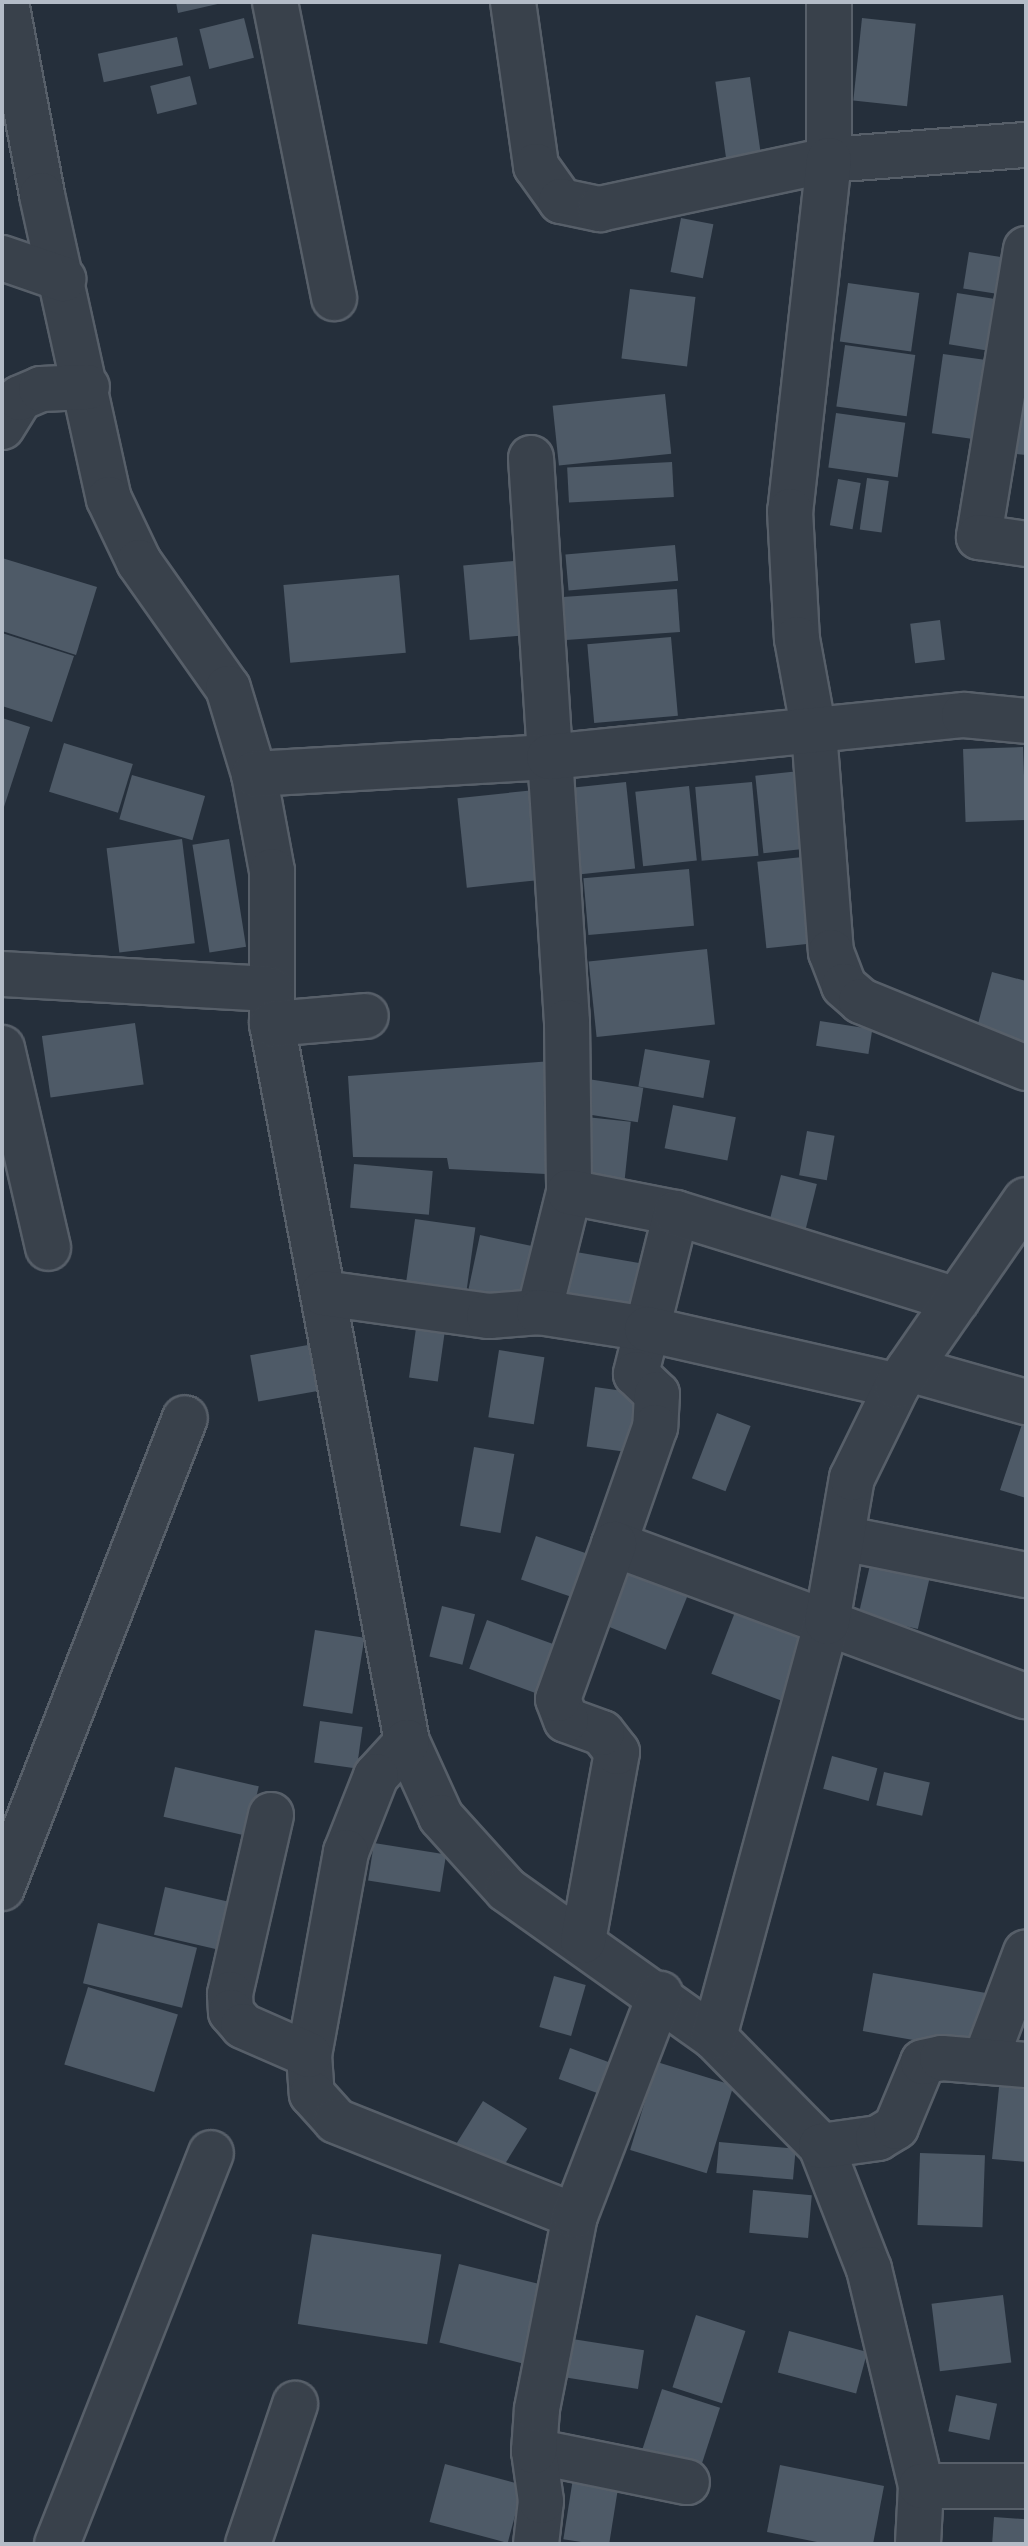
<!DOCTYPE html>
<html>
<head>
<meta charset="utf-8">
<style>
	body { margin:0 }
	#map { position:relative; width:1028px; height:2546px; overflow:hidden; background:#252f3b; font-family:"IBM Plex Sans",sans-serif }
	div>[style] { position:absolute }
	.building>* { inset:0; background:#4e5a67; transform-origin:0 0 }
	.roads { filter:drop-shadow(2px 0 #575f69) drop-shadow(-2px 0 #575f69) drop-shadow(0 2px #575f69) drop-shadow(0 -2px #575f69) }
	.minor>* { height:44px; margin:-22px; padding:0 22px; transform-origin:22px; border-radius:22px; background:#39414b }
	span { translate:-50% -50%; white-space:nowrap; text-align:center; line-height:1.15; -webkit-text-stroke:8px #1e2630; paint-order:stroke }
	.frame { position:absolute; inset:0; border:4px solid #b4bcc7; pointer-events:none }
</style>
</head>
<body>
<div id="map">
	<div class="building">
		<i style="clip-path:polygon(176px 2px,222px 2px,222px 3px,178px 13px)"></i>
		<i style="left:244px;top:18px;width:41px;height:46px;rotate:76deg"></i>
		<i style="left:862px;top:18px;width:54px;height:83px;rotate:6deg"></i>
		<i style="left:177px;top:37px;width:29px;height:81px;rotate:78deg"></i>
		<i style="left:190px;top:76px;width:29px;height:41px;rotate:76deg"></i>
		<i style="left:750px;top:77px;width:85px;height:35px;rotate:82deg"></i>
		<i style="left:681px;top:218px;width:33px;height:55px;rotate:11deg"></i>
		<i style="left:969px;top:252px;width:37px;height:37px;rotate:9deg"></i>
		<i style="left:848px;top:283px;width:72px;height:59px;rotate:8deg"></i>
		<i style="left:630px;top:289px;width:66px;height:70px;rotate:7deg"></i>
		<i style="left:957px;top:293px;width:37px;height:52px;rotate:9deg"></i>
		<i style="left:845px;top:345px;width:71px;height:62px;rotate:8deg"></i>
		<i style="left:943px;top:354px;width:49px;height:80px;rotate:8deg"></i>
		<i style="clip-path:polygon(1024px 386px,1026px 386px,1026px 455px,1015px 454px)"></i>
		<i style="left:665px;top:394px;width:60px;height:113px;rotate:84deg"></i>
		<i style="left:836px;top:413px;width:70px;height:55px;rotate:8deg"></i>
		<i style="left:672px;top:462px;width:35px;height:105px;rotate:87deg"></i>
		<i style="left:867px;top:478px;width:22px;height:52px;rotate:8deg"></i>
		<i style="left:838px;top:479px;width:23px;height:47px;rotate:10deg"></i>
		<i style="left:675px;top:545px;width:36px;height:110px;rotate:85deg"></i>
		<i style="clip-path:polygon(2px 558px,97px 587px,76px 655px,2px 631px)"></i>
		<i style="left:525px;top:560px;width:75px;height:62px;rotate:85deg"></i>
		<i style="left:399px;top:575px;width:78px;height:116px;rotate:85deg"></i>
		<i style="left:677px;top:589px;width:43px;height:118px;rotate:86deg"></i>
		<i style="left:940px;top:620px;width:40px;height:30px;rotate:83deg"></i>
		<i style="clip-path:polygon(2px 633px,74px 656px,52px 722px,2px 706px)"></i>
		<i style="left:671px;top:637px;width:79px;height:84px;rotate:85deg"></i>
		<i style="clip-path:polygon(2px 718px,30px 727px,3px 810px,2px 810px)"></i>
		<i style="left:64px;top:743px;width:72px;height:51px;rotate:17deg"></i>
		<i style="left:1023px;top:747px;width:73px;height:60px;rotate:88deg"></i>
		<i style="left:809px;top:770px;width:78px;height:54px;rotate:84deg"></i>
		<i style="left:132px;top:775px;width:76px;height:46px;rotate:16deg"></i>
		<i style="left:626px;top:782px;width:87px;height:57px;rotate:84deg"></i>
		<i style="left:752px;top:782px;width:74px;height:57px;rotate:85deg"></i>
		<i style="left:689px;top:786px;width:75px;height:54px;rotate:84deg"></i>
		<i style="left:535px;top:790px;width:90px;height:78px;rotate:84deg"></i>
		<i style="left:182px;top:839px;width:105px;height:76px;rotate:83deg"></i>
		<i style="left:229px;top:839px;width:109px;height:37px;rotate:81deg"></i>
		<i style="left:812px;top:856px;width:87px;height:55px;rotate:84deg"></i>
		<i style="left:689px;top:869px;width:57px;height:106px;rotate:85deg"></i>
		<i style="left:707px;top:949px;width:76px;height:119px;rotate:84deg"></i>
		<i style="clip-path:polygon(992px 972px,1026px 981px,1026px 1049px,975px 1035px)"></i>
		<i style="left:820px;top:1021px;width:53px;height:25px;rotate:9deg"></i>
		<i style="left:135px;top:1023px;width:62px;height:94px;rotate:82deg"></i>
		<i style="left:645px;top:1049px;width:66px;height:38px;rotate:10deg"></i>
		<i style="clip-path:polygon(566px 1060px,564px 1175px,449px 1169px,447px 1158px,353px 1157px,348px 1076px)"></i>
		<i style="left:588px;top:1079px;width:56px;height:35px;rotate:9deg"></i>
		<i style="left:673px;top:1105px;width:64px;height:44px;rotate:11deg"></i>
		<i style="left:586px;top:1117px;width:45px;height:73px;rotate:6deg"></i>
		<i style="left:807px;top:1131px;width:28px;height:45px;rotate:10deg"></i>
		<i style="left:354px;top:1164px;width:79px;height:44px;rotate:5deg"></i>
		<i style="left:781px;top:1175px;width:37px;height:52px;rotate:14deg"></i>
		<i style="left:415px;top:1219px;width:61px;height:79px;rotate:8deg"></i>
		<i style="left:480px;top:1235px;width:58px;height:55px;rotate:12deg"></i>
		<i style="left:559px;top:1249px;width:87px;height:56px;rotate:10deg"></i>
		<i style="left:417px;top:1321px;width:29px;height:57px;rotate:8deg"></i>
		<i style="left:325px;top:1342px;width:47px;height:76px;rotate:80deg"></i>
		<i style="left:499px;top:1350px;width:46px;height:68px;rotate:9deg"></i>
		<i style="left:595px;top:1387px;width:50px;height:60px;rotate:8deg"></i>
		<i style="left:717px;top:1413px;width:36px;height:70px;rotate:21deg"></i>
		<i style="clip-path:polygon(1023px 1421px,1026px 1422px,1026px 1498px,1000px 1490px)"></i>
		<i style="left:474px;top:1447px;width:41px;height:80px;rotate:10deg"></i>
		<i style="left:536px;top:1536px;width:56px;height:46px;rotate:19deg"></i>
		<i style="left:873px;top:1552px;width:61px;height:65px;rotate:13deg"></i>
		<i style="left:630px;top:1562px;width:66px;height:68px;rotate:22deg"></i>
		<i style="left:740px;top:1599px;width:81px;height:80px;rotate:21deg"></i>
		<i style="left:442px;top:1606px;width:34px;height:52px;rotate:14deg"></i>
		<i style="left:487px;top:1620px;width:74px;height:52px;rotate:20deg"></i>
		<i style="left:315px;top:1630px;width:50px;height:77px;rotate:9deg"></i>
		<i style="left:320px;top:1721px;width:43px;height:42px;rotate:8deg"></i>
		<i style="left:832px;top:1756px;width:47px;height:34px;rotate:15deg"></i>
		<i style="left:175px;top:1767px;width:86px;height:51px;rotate:13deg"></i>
		<i style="left:884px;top:1772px;width:47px;height:34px;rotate:13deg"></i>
		<i style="left:374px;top:1843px;width:73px;height:38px;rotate:9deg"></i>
		<i style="left:165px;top:1887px;width:82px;height:49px;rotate:13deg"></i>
		<i style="left:98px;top:1923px;width:102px;height:62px;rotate:14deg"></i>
		<i style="left:873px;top:1973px;width:119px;height:59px;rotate:10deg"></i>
		<i style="left:554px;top:1976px;width:33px;height:53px;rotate:16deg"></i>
		<i style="left:88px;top:1987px;width:94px;height:81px;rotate:17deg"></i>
		<i style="left:570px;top:2048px;width:54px;height:33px;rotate:20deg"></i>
		<i style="left:657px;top:2062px;width:80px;height:92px;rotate:17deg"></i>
		<i style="clip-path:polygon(1000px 2077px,1026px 2080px,1026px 2162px,992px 2159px)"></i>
		<i style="left:483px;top:2101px;width:52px;height:54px;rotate:32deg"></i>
		<i style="left:719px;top:2142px;width:77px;height:31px;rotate:5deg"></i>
		<i style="left:920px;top:2153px;width:65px;height:72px;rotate:2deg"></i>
		<i style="left:753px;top:2190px;width:59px;height:43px;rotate:5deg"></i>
		<i style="left:312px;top:2234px;width:131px;height:91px;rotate:9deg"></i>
		<i style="left:459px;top:2264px;width:89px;height:81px;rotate:14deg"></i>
		<i style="left:1003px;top:2295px;width:68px;height:72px;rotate:83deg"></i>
		<i style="left:696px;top:2315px;width:52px;height:76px;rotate:18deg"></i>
		<i style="left:789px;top:2331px;width:81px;height:43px;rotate:15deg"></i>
		<i style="left:566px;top:2338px;width:79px;height:39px;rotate:9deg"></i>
		<i style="left:662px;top:2389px;width:61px;height:71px;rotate:18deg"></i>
		<i style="left:956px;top:2395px;width:42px;height:37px;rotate:12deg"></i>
		<i style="left:445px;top:2464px;width:81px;height:60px;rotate:15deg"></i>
		<i style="clip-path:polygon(780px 2465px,884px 2486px,873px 2544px,827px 2544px,767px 2532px)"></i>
		<i style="left:574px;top:2472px;width:46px;height:68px;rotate:9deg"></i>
		<i style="left:994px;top:2517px;width:32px;height:27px;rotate:4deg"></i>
	</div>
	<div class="roads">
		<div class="minor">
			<i style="left:6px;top:2px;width:196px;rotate:79.4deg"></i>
			<i style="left:42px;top:195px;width:311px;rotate:77.6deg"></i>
			<i style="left:109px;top:499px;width:70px;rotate:64.5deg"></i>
			<i style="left:139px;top:562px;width:154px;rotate:54.8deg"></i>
			<i style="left:228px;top:688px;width:90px;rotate:73.2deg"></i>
			<i style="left:254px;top:774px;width:99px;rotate:79.5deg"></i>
			<i style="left:272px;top:871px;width:153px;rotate:90deg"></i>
			<i style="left:272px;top:1024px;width:731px;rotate:79.35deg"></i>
			<i style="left:407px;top:1742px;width:82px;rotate:65.6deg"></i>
			<i style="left:441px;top:1817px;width:98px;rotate:47.9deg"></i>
			<i style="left:507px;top:1890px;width:254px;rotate:35.4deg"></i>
			<i style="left:714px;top:2037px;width:153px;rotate:45.5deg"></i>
			<i style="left:821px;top:2146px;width:132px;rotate:68.7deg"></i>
			<i style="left:869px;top:2269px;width:223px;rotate:76.5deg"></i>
			<i style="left:921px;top:2486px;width:58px;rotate:93deg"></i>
			<i style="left:275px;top:2px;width:302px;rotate:78.7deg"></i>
			<i style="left:513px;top:2px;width:166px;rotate:82deg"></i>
			<i style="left:536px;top:166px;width:43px;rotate:54.5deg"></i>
			<i style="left:561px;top:201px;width:40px;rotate:12deg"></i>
			<i style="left:600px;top:209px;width:234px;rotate:-12.1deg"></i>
			<i style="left:829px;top:160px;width:198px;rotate:-4.4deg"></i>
			<i style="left:829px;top:2px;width:158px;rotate:90deg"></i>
			<i style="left:829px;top:160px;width:353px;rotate:96.3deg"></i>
			<i style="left:790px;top:511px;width:128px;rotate:86.9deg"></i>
			<i style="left:797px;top:639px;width:95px;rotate:79.6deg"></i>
			<i style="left:814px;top:732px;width:221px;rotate:85.6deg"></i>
			<i style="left:831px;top:952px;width:36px;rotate:69deg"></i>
			<i style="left:844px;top:986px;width:23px;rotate:41deg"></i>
			<i style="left:861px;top:1001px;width:178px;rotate:22.1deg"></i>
			<i style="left:1026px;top:249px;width:292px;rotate:99.3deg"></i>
			<i style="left:979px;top:537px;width:48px;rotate:8.5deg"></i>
			<i style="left:2px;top:258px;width:65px;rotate:19deg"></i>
			<i style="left:2px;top:427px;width:34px;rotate:-58deg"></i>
			<i style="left:20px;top:398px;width:23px;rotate:-23deg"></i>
			<i style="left:41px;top:389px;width:46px;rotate:-2.5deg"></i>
			<i style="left:531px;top:458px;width:565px;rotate:86.35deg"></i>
			<i style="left:567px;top:1022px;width:170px;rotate:89.3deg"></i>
			<i style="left:569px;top:1192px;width:124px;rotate:104deg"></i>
			<i style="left:254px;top:774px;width:295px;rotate:-3.3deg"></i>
			<i style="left:549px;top:757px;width:417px;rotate:-5.8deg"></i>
			<i style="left:964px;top:715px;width:62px;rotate:5.5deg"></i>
			<i style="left:2px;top:974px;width:268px;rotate:3.2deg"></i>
			<i style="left:272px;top:1024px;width:94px;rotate:-4.9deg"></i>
			<i style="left:2px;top:1048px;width:205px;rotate:77deg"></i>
			<i style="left:569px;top:1192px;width:109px;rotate:11.1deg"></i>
			<i style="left:676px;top:1213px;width:166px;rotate:104deg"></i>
			<i style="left:636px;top:1374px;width:29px;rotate:44deg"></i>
			<i style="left:657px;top:1394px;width:33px;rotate:93deg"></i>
			<i style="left:655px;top:1427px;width:124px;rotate:109.3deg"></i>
			<i style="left:614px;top:1544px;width:439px;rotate:20.3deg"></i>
			<i style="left:676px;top:1213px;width:294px;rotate:17.2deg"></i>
			<i style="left:323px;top:1293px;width:168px;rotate:7.9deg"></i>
			<i style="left:489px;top:1316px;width:50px;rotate:-4.6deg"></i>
			<i style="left:539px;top:1312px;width:109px;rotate:8.9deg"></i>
			<i style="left:647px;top:1329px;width:256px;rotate:12.8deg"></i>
			<i style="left:909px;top:1369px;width:122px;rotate:15.8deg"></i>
			<i style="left:842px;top:1538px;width:188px;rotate:11.4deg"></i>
			<i style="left:407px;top:1742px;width:46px;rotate:132.4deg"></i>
			<i style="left:376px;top:1776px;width:82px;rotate:111.5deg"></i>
			<i style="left:346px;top:1852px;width:206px;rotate:100.3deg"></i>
			<i style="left:309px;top:2055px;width:39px;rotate:86deg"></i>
			<i style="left:312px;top:2094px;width:36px;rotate:48deg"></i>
			<i style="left:336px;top:2121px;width:257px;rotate:21.7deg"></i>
			<i style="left:271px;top:1815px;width:184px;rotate:102.9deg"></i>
			<i style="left:230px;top:1994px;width:18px;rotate:87deg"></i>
			<i style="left:231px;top:2012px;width:18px;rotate:49deg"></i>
			<i style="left:243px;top:2026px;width:72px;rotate:23.7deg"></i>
			<i style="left:2px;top:1888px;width:504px;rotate:-68.73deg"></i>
			<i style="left:583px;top:1941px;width:192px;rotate:-79.8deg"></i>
			<i style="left:617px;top:1752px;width:24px;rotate:-128deg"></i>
			<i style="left:602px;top:1733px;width:38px;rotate:-160deg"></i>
			<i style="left:566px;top:1720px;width:22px;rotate:-111deg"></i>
			<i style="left:558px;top:1699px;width:165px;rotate:-70.1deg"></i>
			<i style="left:714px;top:2037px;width:430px;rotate:-74.8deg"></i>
			<i style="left:827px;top:1622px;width:146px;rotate:-80.2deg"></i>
			<i style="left:852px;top:1478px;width:102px;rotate:-63.9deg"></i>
			<i style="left:897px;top:1386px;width:226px;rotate:-55.3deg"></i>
			<i style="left:985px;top:2061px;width:116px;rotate:-69.4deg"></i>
			<i style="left:821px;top:2146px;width:58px;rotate:-8deg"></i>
			<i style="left:878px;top:2138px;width:21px;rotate:-31deg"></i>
			<i style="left:896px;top:2127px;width:70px;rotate:-67.4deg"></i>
			<i style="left:923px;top:2062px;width:19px;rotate:-12deg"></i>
			<i style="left:942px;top:2058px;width:84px;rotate:4.8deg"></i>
			<i style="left:534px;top:2451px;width:156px;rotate:11.5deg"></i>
			<i style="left:921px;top:2486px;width:105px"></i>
			<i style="left:57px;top:2544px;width:420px;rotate:-68.5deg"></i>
			<i style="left:248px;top:2544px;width:148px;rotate:-71.4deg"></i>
			<i style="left:536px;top:2544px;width:43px;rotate:-83.4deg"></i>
			<i style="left:541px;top:2501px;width:50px;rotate:-98deg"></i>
			<i style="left:534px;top:2451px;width:42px;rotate:-85.9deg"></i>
			<i style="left:537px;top:2409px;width:197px;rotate:-78.9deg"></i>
			<i style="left:575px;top:2216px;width:238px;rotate:-69deg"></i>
		</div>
	</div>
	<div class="frame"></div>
</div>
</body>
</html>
